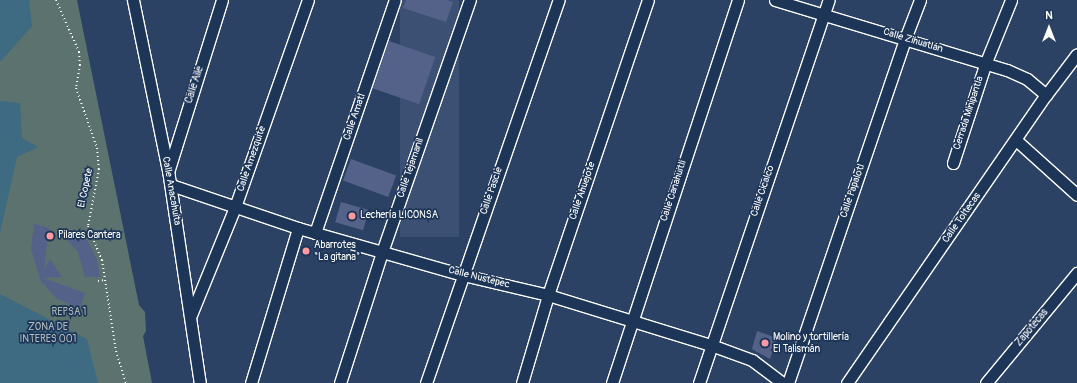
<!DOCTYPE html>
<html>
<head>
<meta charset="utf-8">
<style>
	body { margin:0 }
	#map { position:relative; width:1077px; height:383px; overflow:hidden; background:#2c4265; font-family:Pangolin,sans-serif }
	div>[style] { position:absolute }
	.built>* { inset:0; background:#3c5073; transform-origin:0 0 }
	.green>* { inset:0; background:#5c726e }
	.water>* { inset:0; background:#3e6a82 }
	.building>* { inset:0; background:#546289; transform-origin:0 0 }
	.path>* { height:2px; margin-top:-1px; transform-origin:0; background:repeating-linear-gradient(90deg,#fff 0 1px,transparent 0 4px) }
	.roads { filter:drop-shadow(1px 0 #fff) drop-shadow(-1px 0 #fff) drop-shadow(0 1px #fff) drop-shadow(0 -1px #fff) }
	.street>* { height:11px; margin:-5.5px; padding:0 5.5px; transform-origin:5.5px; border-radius:5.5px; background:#1d3557 }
	.dots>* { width:11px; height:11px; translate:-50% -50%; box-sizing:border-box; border:2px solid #1d3557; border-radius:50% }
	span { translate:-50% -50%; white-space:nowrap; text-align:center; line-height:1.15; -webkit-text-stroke:3.5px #1d3557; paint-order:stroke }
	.street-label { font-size:10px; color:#fff }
	.poi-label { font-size:10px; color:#fff }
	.left { translate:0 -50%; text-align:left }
	.park-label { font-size:10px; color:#b6c0be }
	.north { position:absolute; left:1029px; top:8px; width:40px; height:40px; -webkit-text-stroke:3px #1d3557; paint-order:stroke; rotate:0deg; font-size:11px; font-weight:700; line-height:16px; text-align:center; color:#fff }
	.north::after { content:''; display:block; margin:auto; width:14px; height:18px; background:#fff; clip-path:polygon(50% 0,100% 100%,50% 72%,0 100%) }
</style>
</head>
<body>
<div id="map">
	<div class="built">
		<i style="left:400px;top:0;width:59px;height:237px"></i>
	</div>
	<div class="green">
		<i style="clip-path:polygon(0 0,77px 0,139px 305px,145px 312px,146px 331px,143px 336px,152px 383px,0 383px)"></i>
	</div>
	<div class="water">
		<i style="clip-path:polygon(0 0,29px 0,32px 26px,0 62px)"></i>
		<i style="clip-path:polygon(0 101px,20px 103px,22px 138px,38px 147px,17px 157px,0 233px)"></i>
		<i style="clip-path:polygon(0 294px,87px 339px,98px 383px,0 383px)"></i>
	</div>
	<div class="building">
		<i style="clip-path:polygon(406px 0,447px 0,453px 2px,446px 22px,403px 8px)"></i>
		<i style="left:389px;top:41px;width:49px;height:50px;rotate:19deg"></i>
		<i style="left:351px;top:159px;width:48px;height:23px;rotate:20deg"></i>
		<i style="left:341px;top:202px;width:29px;height:21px;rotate:16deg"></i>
		<i style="clip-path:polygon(34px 224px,49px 228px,44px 270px,50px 259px,62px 277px,43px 278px,85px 293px,80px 309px,56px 298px,43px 283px,42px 285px,31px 249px)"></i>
		<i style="clip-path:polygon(59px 231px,87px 240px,97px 260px,100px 277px,85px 277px,78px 252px)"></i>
		<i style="clip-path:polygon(757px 331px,777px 338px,770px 359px,752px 349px)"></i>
	</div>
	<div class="path">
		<i style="left:56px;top:0;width:57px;rotate:66.1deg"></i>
		<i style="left:79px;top:52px;width:13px;rotate:86deg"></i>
		<i style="left:80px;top:65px;width:23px;rotate:100deg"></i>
		<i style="left:76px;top:88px;width:64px;rotate:70.7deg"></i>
		<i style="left:97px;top:148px;width:21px;rotate:85deg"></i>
		<i style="left:99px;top:169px;width:58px;rotate:100.9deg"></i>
		<i style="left:88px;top:226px;width:37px;rotate:68deg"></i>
		<i style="left:102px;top:260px;width:92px;rotate:81.3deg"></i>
		<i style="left:116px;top:351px;width:34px;rotate:73deg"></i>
		<i style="left:98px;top:281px;width:7px;rotate:-8deg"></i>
	</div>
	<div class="roads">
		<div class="street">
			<i style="left:133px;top:0;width:174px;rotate:78.4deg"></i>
			<i style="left:168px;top:170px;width:215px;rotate:81.5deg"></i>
			<i style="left:775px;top:0;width:242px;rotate:16.8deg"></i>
			<i style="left:1007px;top:70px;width:22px;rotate:24deg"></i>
			<i style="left:1027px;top:79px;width:25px;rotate:40deg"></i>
			<i style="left:1016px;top:140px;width:82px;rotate:42deg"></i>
			<i style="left:953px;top:163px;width:106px;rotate:-71.9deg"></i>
			<i style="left:986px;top:62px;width:67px;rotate:-68deg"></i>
			<i style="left:169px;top:169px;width:177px;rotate:-72.6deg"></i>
			<i style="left:171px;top:185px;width:134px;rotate:18.7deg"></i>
			<i style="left:298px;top:228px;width:172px;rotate:15.9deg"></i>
			<i style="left:463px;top:275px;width:87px;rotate:13.2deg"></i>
			<i style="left:548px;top:295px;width:170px;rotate:17.1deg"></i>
			<i style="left:711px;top:345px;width:44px;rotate:20.1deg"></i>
			<i style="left:752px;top:360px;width:38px;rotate:37deg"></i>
			<i style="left:315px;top:233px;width:246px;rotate:-71.1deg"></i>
			<i style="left:191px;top:315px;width:117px;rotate:-67.8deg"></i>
			<i style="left:235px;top:207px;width:219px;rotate:-70.6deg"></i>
			<i style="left:251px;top:383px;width:162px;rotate:-73.1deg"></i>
			<i style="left:340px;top:383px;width:138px;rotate:-72.2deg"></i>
			<i style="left:382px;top:252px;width:267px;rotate:-70.8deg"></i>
			<i style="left:426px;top:383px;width:405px;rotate:-70.9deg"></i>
			<i style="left:522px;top:383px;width:92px;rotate:-73.5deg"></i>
			<i style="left:548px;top:295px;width:311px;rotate:-71.3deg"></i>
			<i style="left:612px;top:383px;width:403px;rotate:-71.8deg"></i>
			<i style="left:699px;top:383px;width:404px;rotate:-71.3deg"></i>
			<i style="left:788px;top:383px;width:363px;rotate:-71.2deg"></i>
			<i style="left:905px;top:39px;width:42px;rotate:-69deg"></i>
			<i style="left:847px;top:383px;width:350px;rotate:-55.4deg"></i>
			<i style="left:1046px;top:95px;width:51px;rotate:-52.9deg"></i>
			<i style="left:986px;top:383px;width:143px;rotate:-50.4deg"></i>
		</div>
	</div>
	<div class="dots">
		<i style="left:352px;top:216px;background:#ff9aa2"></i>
		<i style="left:50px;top:236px;background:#ff9aa2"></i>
		<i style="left:306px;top:251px;background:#ff9aa2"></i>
		<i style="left:765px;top:343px;background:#ff9aa2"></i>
	</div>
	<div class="street-label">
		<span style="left:913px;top:41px;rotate:17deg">Calle Zihuatlán</span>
		<span style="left:195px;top:85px;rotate:-72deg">Calle Aile</span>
		<span style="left:969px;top:113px;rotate:-72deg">Cerrada Minipantla</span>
		<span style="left:355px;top:117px;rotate:-71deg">Calle Amatl</span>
		<span style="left:252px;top:159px;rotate:-71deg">Calle Amezquite</span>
		<span style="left:411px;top:168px;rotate:-71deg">Calle Tejamanil</span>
		<span style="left:86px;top:188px;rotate:-78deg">El Copete</span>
		<span style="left:171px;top:191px;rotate:80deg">Calle Anacahuita</span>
		<span style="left:492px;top:191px;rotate:-71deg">Calle Pascle</span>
		<span style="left:583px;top:191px;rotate:-71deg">Calle Ahuejote</span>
		<span style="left:674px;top:191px;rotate:-72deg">Calle Canahuitli</span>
		<span style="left:763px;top:191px;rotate:-71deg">Calle Cicalco</span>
		<span style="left:853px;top:191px;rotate:-71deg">Calle Papalotl</span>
		<span style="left:962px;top:218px;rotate:-55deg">Calle Toltecas</span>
		<span style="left:479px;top:278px;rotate:14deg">Calle Nustepec</span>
		<span style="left:1032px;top:328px;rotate:-50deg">Zapotecas</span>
	</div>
	<div class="poi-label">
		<span class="left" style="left:360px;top:216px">Lechería LICONSA</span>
		<span class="left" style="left:58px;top:236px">Pilares Cantera</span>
		<span class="left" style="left:314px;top:251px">Abarrotes<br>"La gitana"</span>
		<span class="left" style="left:773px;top:343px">Molino y tortillería<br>El Talismán</span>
	</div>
	<div class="park-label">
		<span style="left:69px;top:313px">REPSA 1</span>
		<span style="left:48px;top:333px">ZONA DE<br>INTERES 001</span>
	</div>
	<div class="north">N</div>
</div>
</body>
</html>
